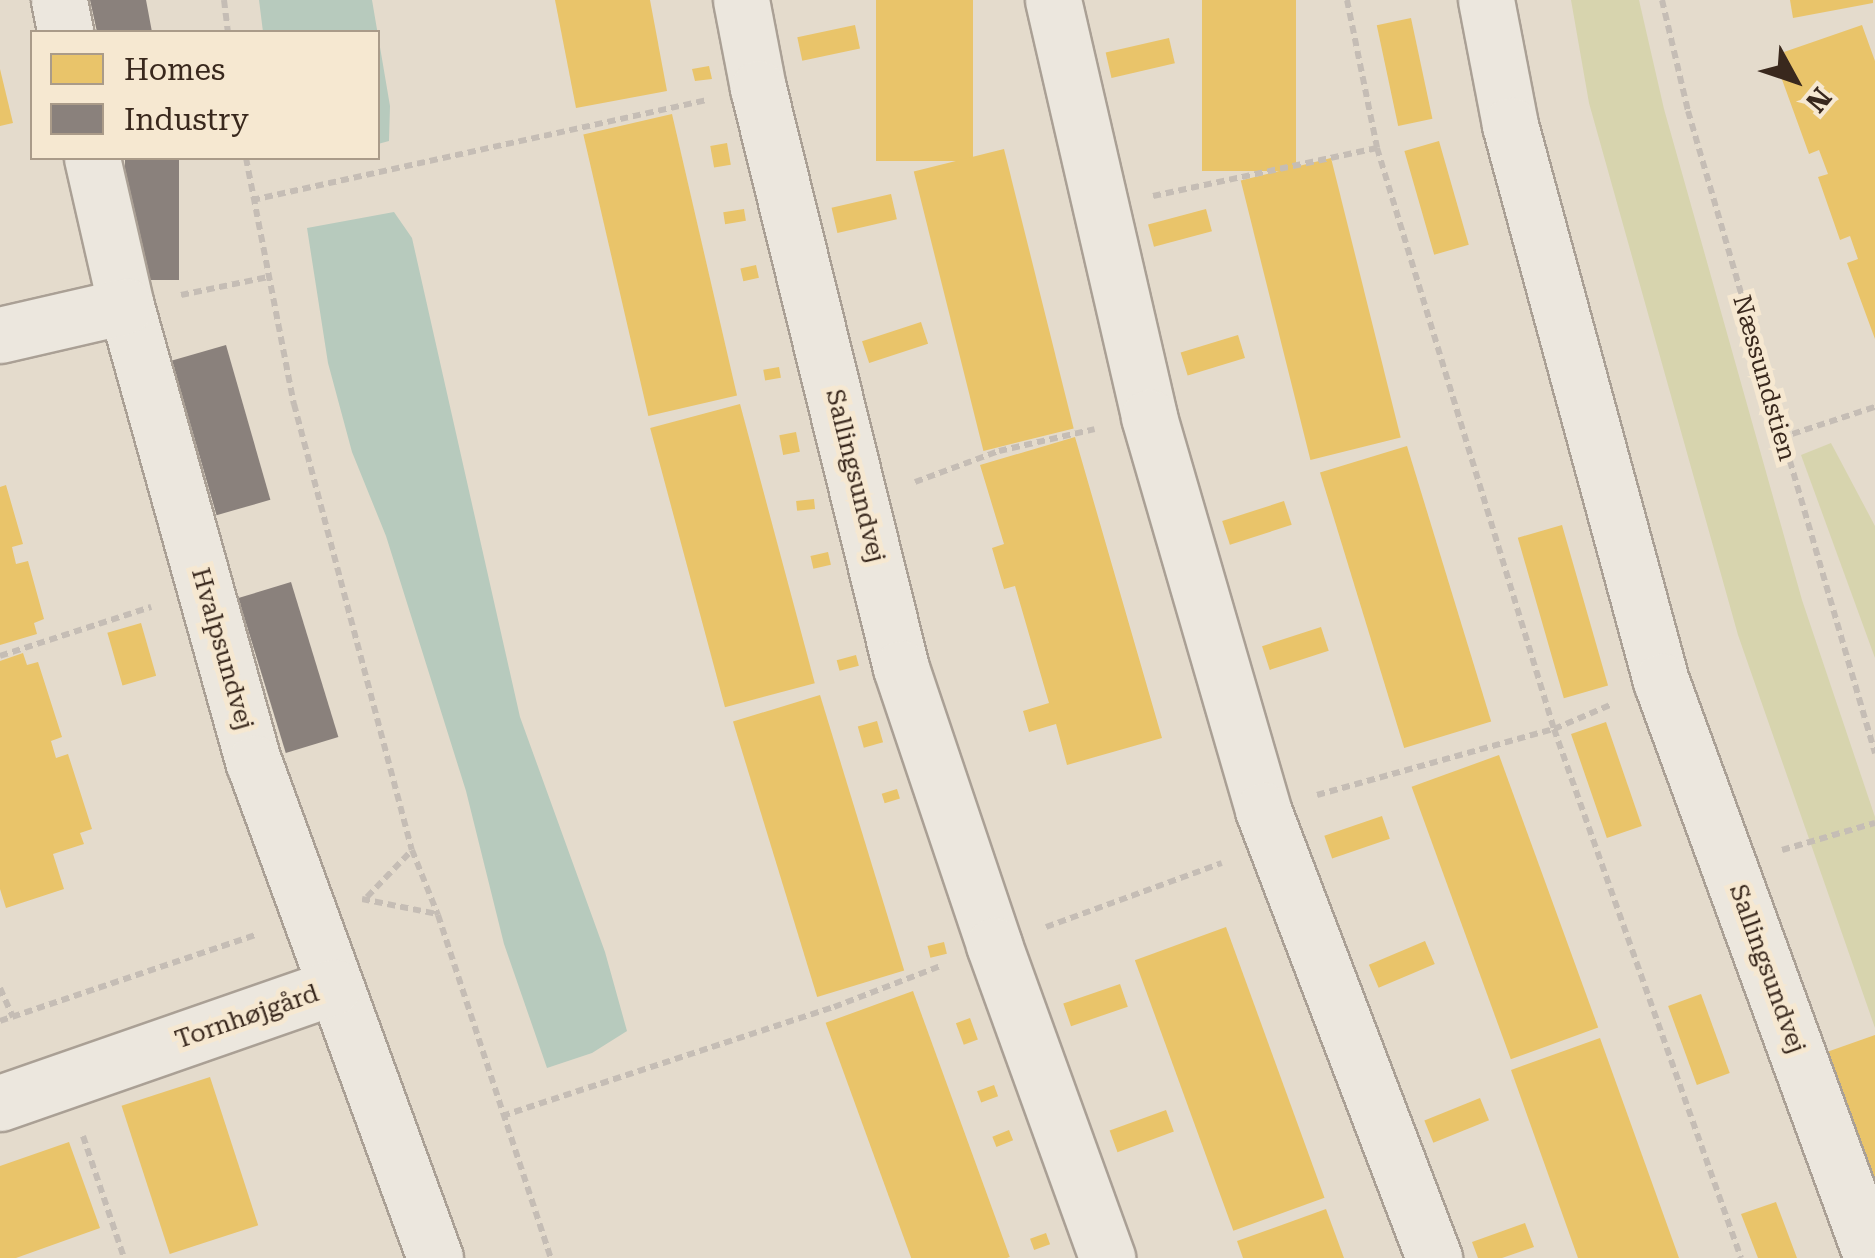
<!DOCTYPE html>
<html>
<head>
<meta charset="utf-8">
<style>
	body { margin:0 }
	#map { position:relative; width:1875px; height:1258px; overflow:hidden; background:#e4dbcc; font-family:"Roboto Serif",serif }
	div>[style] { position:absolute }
	.green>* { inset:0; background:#d7d4ae }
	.water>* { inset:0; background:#b7cabd }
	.homes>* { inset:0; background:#e9c46a; transform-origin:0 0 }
	.industry>* { inset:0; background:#8a817c; transform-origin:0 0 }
	.path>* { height:6px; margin-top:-3px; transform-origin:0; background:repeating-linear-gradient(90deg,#c5bdb5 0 8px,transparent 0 13px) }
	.roads { filter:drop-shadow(2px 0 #aaa095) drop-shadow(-2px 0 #aaa095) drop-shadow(0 2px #aaa095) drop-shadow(0 -2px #aaa095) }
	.minor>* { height:55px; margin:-27.5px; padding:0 27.5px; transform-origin:27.5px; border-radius:27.5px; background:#ece7de }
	span { translate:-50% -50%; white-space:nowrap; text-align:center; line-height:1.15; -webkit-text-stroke:10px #f6e8d1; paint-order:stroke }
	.street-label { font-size:25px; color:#39281d }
	.legend { position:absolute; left:30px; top:30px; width:350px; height:130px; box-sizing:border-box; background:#f6e8d1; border:2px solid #aa9b89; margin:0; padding:12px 18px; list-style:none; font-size:30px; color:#39281d }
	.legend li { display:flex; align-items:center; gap:20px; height:50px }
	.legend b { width:50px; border:2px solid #aa9b89 }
	.north { position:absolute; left:1745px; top:30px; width:100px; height:100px; -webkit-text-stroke:8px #f6e8d1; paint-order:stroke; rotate:130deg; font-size:28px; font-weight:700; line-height:40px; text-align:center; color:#39281d }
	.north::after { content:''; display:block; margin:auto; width:35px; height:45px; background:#39281d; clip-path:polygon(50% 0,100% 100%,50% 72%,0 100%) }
</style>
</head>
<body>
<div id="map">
	<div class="green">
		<i style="clip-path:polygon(1571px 0,1639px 0,1664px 109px,1802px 600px,1875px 817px,1875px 1028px,1738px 635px,1589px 103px)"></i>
		<i style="clip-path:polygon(1831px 443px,1875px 526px,1875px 658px,1801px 455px)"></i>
	</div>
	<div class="water">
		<i style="clip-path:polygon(259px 0,372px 0,390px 106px,389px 141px,378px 144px,378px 32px,263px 32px)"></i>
		<i style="clip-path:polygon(394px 212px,412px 238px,520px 717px,605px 952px,627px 1031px,592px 1053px,547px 1068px,504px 944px,466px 791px,386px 536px,352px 452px,328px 363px,307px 228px)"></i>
	</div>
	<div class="homes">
		<i style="clip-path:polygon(555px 0,650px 0,667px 91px,576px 108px)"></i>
		<i style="left:876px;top:0;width:97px;height:161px"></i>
		<i style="left:1202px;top:0;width:94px;height:171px"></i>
		<i style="clip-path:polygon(1790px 0,1873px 0,1873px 3px,1793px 18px)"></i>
		<i style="left:1411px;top:18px;width:103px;height:35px;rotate:78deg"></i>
		<i style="left:855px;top:25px;width:24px;height:59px;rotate:78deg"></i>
		<i style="clip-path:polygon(1862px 25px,1875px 61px,1875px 339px,1847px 263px,1858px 259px,1850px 236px,1840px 240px,1818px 177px,1828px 174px,1819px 150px,1809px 154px,1780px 74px,1791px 70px,1784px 52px)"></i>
		<i style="left:1169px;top:38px;width:26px;height:65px;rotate:77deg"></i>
		<i style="clip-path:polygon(709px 66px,712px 79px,695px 81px,692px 69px)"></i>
		<i style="clip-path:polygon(0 69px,13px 123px,0 126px)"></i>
		<i style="left:672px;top:114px;width:289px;height:91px;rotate:77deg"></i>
		<i style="left:1439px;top:141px;width:108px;height:36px;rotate:74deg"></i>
		<i style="left:727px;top:143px;width:22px;height:17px;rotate:80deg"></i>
		<i style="left:1004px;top:149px;width:288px;height:93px;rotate:76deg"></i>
		<i style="left:1331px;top:158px;width:288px;height:93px;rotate:76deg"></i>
		<i style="left:891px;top:194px;width:26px;height:61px;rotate:77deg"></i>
		<i style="left:744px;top:209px;width:12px;height:21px;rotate:81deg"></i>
		<i style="left:1206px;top:209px;width:23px;height:60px;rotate:75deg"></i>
		<i style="left:756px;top:265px;width:13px;height:16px;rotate:77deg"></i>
		<i style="left:921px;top:322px;width:23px;height:62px;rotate:72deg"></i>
		<i style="left:1238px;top:335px;width:24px;height:60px;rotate:73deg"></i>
		<i style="left:779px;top:367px;width:11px;height:16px;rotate:80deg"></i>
		<i style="left:740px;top:404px;width:289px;height:93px;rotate:75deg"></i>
		<i style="left:796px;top:432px;width:20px;height:17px;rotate:79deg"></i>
		<i style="clip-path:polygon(1075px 437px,1162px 738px,1067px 765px,1056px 724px,1029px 732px,1023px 711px,1049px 703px,1015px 586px,1004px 589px,992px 548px,1004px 544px,980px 465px)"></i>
		<i style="left:1407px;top:446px;width:288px;height:91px;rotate:73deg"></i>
		<i style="clip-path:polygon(6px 485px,23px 544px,12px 547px,16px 564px,28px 561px,44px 619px,34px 623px,37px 634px,0 645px,0 487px)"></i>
		<i style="left:814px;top:499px;width:10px;height:18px;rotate:84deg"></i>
		<i style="left:1284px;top:501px;width:25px;height:65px;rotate:72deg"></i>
		<i style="left:1562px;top:525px;width:167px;height:46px;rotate:74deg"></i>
		<i style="left:828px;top:552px;width:13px;height:18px;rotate:77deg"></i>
		<i style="left:141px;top:623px;width:55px;height:35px;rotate:74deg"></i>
		<i style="left:1321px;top:627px;width:25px;height:62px;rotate:72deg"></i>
		<i style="clip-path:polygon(23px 653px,27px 665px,38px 662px,62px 737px,51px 741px,56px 758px,68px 754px,92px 829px,80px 833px,84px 844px,53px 854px,64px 889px,6px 908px,0 889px,0 661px)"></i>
		<i style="left:856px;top:655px;width:11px;height:20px;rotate:75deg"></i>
		<i style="left:820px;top:695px;width:288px;height:91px;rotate:73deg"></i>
		<i style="left:877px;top:721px;width:22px;height:20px;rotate:74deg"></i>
		<i style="left:1606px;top:722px;width:110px;height:37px;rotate:71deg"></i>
		<i style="left:1499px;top:755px;width:290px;height:93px;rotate:70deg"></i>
		<i style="left:897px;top:789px;width:10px;height:16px;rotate:73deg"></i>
		<i style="left:1382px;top:816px;width:24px;height:61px;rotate:71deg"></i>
		<i style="left:1226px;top:927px;width:288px;height:97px;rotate:70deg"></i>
		<i style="left:1425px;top:941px;width:25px;height:61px;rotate:67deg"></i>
		<i style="left:944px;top:942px;width:12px;height:17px;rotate:76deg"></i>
		<i style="left:1120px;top:984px;width:24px;height:60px;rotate:71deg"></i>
		<i style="left:913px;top:991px;width:283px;height:93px;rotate:70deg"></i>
		<i style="left:1701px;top:994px;width:84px;height:35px;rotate:70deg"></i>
		<i style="left:970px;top:1018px;width:23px;height:15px;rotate:70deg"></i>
		<i style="clip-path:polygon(1875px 1035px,1875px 1193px,1824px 1053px)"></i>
		<i style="clip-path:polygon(1600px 1038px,1679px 1258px,1578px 1258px,1511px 1070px)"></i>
		<i style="left:210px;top:1077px;width:156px;height:93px;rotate:72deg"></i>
		<i style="left:994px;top:1085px;width:12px;height:18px;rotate:70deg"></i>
		<i style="left:1480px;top:1098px;width:24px;height:60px;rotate:68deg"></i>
		<i style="left:1166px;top:1110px;width:23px;height:60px;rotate:70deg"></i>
		<i style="left:1009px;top:1130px;width:11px;height:18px;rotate:68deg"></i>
		<i style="clip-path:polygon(69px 1142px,100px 1228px,16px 1258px,0 1258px,0 1166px)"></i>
		<i style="clip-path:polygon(1776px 1202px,1797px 1258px,1758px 1258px,1741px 1214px)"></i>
		<i style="clip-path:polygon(1326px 1209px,1344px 1258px,1243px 1258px,1237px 1241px)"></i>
		<i style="clip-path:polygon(1525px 1223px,1534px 1247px,1502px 1258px,1478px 1258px,1472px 1242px)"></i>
		<i style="left:1046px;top:1233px;width:12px;height:17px;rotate:70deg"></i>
	</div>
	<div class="industry">
		<i style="clip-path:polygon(90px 0,146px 0,152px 32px,97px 32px)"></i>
		<i style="left:125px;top:158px;width:54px;height:122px"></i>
		<i style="left:226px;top:345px;width:161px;height:56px;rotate:74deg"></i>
		<i style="left:291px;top:582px;width:162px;height:55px;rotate:73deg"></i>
	</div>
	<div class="path">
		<i style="left:224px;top:0;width:32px;rotate:83deg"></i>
		<i style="left:1347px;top:0;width:151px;rotate:78.5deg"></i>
		<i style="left:1377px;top:148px;width:607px;rotate:73.06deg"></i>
		<i style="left:1554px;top:729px;width:561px;rotate:70.53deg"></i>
		<i style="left:1662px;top:0;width:114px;rotate:76.8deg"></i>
		<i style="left:1688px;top:111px;width:669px;rotate:73.76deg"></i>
		<i style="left:246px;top:158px;width:251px;rotate:79deg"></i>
		<i style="left:294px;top:404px;width:461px;rotate:75.2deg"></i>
		<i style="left:412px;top:850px;width:70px;rotate:68.2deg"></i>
		<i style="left:438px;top:915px;width:361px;rotate:71.8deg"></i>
		<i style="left:1153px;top:196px;width:229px;rotate:-12.1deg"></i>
		<i style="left:252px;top:200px;width:464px;rotate:-12.4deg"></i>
		<i style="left:181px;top:295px;width:89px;rotate:-11.7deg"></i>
		<i style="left:1780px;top:438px;width:100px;rotate:-18.1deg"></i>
		<i style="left:915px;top:482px;width:90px;rotate:-20.3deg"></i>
		<i style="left:999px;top:451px;width:98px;rotate:-12.9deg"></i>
		<i style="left:0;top:656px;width:159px;rotate:-18deg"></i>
		<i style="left:1317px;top:795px;width:246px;rotate:-15.6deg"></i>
		<i style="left:1554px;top:729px;width:61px;rotate:-23.2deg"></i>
		<i style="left:1782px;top:850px;width:97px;rotate:-16.2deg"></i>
		<i style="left:367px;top:897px;width:65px;rotate:-46.2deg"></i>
		<i style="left:362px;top:899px;width:76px;rotate:11.3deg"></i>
		<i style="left:1046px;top:927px;width:187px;rotate:-20deg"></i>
		<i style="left:0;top:988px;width:32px;rotate:66deg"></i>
		<i style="left:0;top:1021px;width:269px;rotate:-18.6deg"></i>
		<i style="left:502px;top:1116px;width:349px;rotate:-18.2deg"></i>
		<i style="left:834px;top:1007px;width:114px;rotate:-21.1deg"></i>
		<i style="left:83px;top:1136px;width:129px;rotate:71.4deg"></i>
	</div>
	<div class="roads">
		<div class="minor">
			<i style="left:59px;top:0;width:33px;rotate:79deg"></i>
			<i style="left:741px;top:0;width:90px;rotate:79.1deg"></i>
			<i style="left:758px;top:88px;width:597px;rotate:76.15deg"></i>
			<i style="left:901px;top:668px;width:292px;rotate:71.4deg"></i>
			<i style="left:994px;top:945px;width:333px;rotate:70.1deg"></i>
			<i style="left:1053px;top:0;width:428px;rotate:77deg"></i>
			<i style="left:1149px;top:417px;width:409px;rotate:73.8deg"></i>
			<i style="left:1263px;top:810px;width:480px;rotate:69.1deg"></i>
			<i style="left:1486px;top:0;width:127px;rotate:79.1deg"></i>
			<i style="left:1510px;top:125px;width:576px;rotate:74.81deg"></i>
			<i style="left:1661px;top:681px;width:614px;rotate:69.91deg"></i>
			<i style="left:92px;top:158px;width:152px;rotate:77.1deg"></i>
			<i style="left:126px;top:306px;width:475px;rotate:74.4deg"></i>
			<i style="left:254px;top:763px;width:527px;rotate:69.91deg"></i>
			<i style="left:0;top:335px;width:129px;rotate:-13deg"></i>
			<i style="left:0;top:1103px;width:353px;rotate:-19.2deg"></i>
		</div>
	</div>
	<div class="street-label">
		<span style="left:1764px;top:378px;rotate:74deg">Næssundstien</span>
		<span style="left:855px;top:476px;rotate:76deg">Sallingsundvej</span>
		<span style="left:222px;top:649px;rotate:74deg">Hvalpsundvej</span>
		<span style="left:1767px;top:969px;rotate:70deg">Sallingsundvej</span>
		<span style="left:247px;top:1017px;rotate:-19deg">Tornhøjgård</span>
	</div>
	<ul class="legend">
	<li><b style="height:28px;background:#e9c46a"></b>Homes</li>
	<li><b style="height:28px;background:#8a817c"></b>Industry</li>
	</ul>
	<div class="north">N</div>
</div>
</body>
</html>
